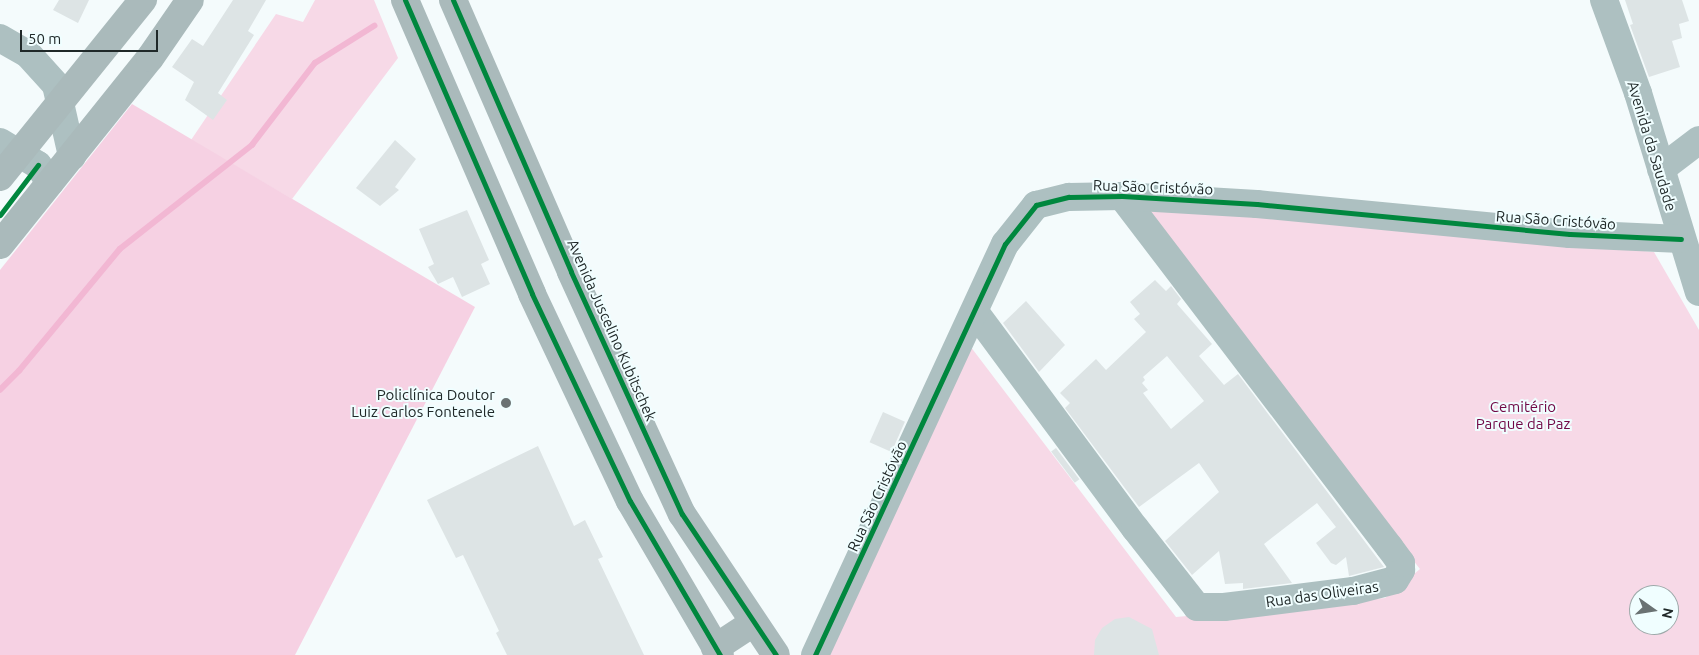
<!DOCTYPE html>
<html>
<head>
<meta charset="utf-8">
<style>
	body { margin:0 }
	#map { position:relative; width:1699px; height:655px; overflow:hidden; background:#f4fbfc; font-family:Ubuntu,sans-serif }
	div>[style] { position:absolute }
	.green>* { inset:0; background:#f7d9e7 }
	.forest>* { inset:0; background:#f6d1e3 }
	.stream>* { height:5.5px; margin:-2.75px; padding:0 2.75px; transform-origin:2.75px; border-radius:2.75px; background:#f2b7d3 }
	.building>* { inset:0; background:#dde4e5; transform-origin:0 0 }
	.minor>* { height:28px; margin:-14px; padding:0 14px; transform-origin:14px; border-radius:14px; background:#adc0c1 }
	.major>* { height:28px; margin:-14px; padding:0 14px; transform-origin:14px; border-radius:14px; background:#aababb }
	.cycleway>* { height:5px; margin:-2.5px; padding:0 2.5px; transform-origin:2.5px; border-radius:2.5px; background:#00873e }
	.dots>* { width:14px; height:14px; translate:-50% -50%; box-sizing:border-box; border:2px solid #f0feff; border-radius:50% }
	span { translate:-50% -50%; white-space:nowrap; text-align:center; line-height:1.15; -webkit-text-stroke:4px #f0feff; paint-order:stroke }
	.street-label { font-size:15px; color:#202929 }
	.poi-label { font-size:15px; color:#202929 }
	.right { translate:-100% -50%; text-align:right }
	.park-label { font-size:15px; color:#710846 }
	.north { position:absolute; left:1629px; top:585px; width:50px; height:50px; box-sizing:border-box; background:#f0feff; border:1px solid #9da9a9; border-radius:50%; rotate:103deg; font-size:14px; font-weight:700; line-height:20px; text-align:center; color:#202929 }
	.north::after { content:''; display:block; margin:auto; width:18px; height:22px; background:#6a7273; clip-path:polygon(50% 0,100% 100%,50% 72%,0 100%) }
	.scale { position:absolute; left:20px; top:30px; width:138px; height:22px; box-sizing:border-box; border:2px solid #202929; border-top:0; padding-left:6px; font-size:15px; line-height:18px; white-space:nowrap; color:#202929; -webkit-text-stroke:4px #f0feff; paint-order:stroke }
</style>
</head>
<body>
<div id="map">
	<div class="green">
		<i style="clip-path:polygon(315px 0,374px 0,398px 58px,292px 199px,191px 140px,276px 14px,303px 22px)"></i>
		<i style="clip-path:polygon(evenodd,1149px 204px,1654px 252px,1699px 330px,1699px 655px,826px 655px,967px 342px,1176px 617px,1385px 598px,1420px 569px,1142px 217px,1149px 204px,1639px 595px,1669px 595px,1669px 625px,1639px 625px,1639px 595px)"></i>
	</div>
	<div class="forest">
		<i style="clip-path:polygon(132px 104px,475px 307px,295px 655px,0 655px,0 270px)"></i>
	</div>
	<div class="stream">
		<i style="left:0;top:390px;width:27px;rotate:-45deg"></i>
		<i style="left:19px;top:371px;width:158px;rotate:-50.4deg"></i>
		<i style="left:120px;top:249px;width:168px;rotate:-38.2deg"></i>
		<i style="left:252px;top:145px;width:103px;rotate:-52.5deg"></i>
		<i style="left:315px;top:63px;width:70px;rotate:-32.1deg"></i>
	</div>
	<div class="building">
		<i style="clip-path:polygon(59px 0,89px 0,78px 23px,53px 10px)"></i>
		<i style="clip-path:polygon(233px 0,266px 0,248px 31px,254px 35px,218px 93px,227px 100px,213px 120px,185px 100px,194px 82px,172px 67px,192px 39px,203px 46px)"></i>
		<i style="clip-path:polygon(1625px 0,1682px 0,1689px 21px,1679px 24px,1682px 38px,1672px 41px,1680px 67px,1649px 77px,1630px 25px,1633px 24px)"></i>
		<i style="clip-path:polygon(395px 140px,416px 159px,395px 187px,399px 190px,380px 206px,356px 188px)"></i>
		<i style="clip-path:polygon(467px 210px,489px 260px,481px 264px,490px 284px,462px 297px,453px 277px,438px 284px,428px 267px,434px 264px,419px 229px)"></i>
		<i style="clip-path:polygon(evenodd,1155px 280px,1166px 291px,1171px 286px,1181px 299px,1177px 304px,1212px 344px,1199px 356px,1224px 385px,1238px 374px,1384px 567px,1349px 576px,1346px 557px,1336px 565px,1331px 563px,1316px 543px,1336px 527px,1317px 503px,1264px 544px,1292px 583px,1243px 589px,1243px 583px,1225px 584px,1219px 551px,1192px 575px,1165px 541px,1219px 492px,1208px 476px,1199px 463px,1139px 507px,1065px 408px,1070px 403px,1060px 393px,1096px 359px,1106px 370px,1146px 332px,1134px 319px,1140px 314px,1130px 302px,1155px 280px,1167px 356px,1204px 401px,1171px 429px,1143px 393px,1148px 390px,1142px 383px,1145px 380px,1143px 377px,1167px 356px)"></i>
		<i style="clip-path:polygon(1026px 301px,1065px 345px,1039px 372px,1003px 323px)"></i>
		<i style="left:883px;top:412px;width:24px;height:33px;rotate:24deg"></i>
		<i style="clip-path:polygon(538px 446px,574px 526px,585px 520px,603px 557px,598px 559px,644px 655px,507px 655px,496px 633px,499px 631px,463px 555px,456px 558px,427px 500px)"></i>
		<i style="left:1056px;top:448px;width:39px;height:6px;rotate:53deg"></i>
		<i style="clip-path:polygon(1129px 617px,1152px 629px,1159px 655px,1094px 655px,1095px 640px,1102px 628px,1115px 619px)"></i>
	</div>
	<div class="minor">
		<i style="left:1604px;top:0;width:99px;rotate:69.9deg"></i>
		<i style="left:1638px;top:93px;width:208px;rotate:73deg"></i>
		<i style="left:0;top:38px;width:32px;rotate:30deg"></i>
		<i style="left:28px;top:54px;width:42px;rotate:47.9deg"></i>
		<i style="left:56px;top:85px;width:73px;rotate:77.3deg"></i>
		<i style="left:0;top:142px;width:44px;rotate:31.2deg"></i>
		<i style="left:38px;top:165px;width:21px;rotate:55deg"></i>
		<i style="left:1661px;top:169px;width:48px;rotate:-37.3deg"></i>
		<i style="left:975px;top:312px;width:269px;rotate:53.5deg"></i>
		<i style="left:1135px;top:528px;width:100px;rotate:51.9deg"></i>
		<i style="left:1197px;top:607px;width:27px"></i>
		<i style="left:1224px;top:607px;width:130px;rotate:-7.1deg"></i>
		<i style="left:1353px;top:591px;width:43px;rotate:-14.7deg"></i>
		<i style="left:1395px;top:580px;width:12px;rotate:-59deg"></i>
		<i style="left:1401px;top:570px;width:7px;rotate:-90deg"></i>
		<i style="left:1401px;top:563px;width:19px;rotate:-126deg"></i>
		<i style="left:1390px;top:548px;width:442px;rotate:-127.3deg"></i>
		<i style="left:815px;top:655px;width:453px;rotate:-65.2deg"></i>
		<i style="left:1005px;top:244px;width:50px;rotate:-51.5deg"></i>
		<i style="left:1036px;top:205px;width:34px;rotate:-14deg"></i>
		<i style="left:1069px;top:197px;width:53px;rotate:-1.1deg"></i>
		<i style="left:1122px;top:196px;width:135px;rotate:3.4deg"></i>
		<i style="left:1257px;top:204px;width:314px;rotate:5.5deg"></i>
		<i style="left:1570px;top:234px;width:111px;rotate:2.6deg"></i>
	</div>
	<div class="major">
		<i style="left:405px;top:0;width:320px;rotate:66.6deg"></i>
		<i style="left:532px;top:294px;width:229px;rotate:64.7deg"></i>
		<i style="left:630px;top:501px;width:178px;rotate:59.7deg"></i>
		<i style="left:453px;top:0;width:296px;rotate:66.5deg"></i>
		<i style="left:571px;top:272px;width:266px;rotate:65.4deg"></i>
		<i style="left:682px;top:514px;width:169px;rotate:56.3deg"></i>
		<i style="left:0;top:177px;width:228px;rotate:-51.1deg"></i>
		<i style="left:0;top:245px;width:240px;rotate:-51.3deg"></i>
		<i style="left:150px;top:58px;width:70px;rotate:-55.4deg"></i>
		<i style="left:715px;top:648px;width:45px;rotate:-33.3deg"></i>
	</div>
	<div class="cycleway">
		<i style="left:405px;top:0;width:320px;rotate:66.6deg"></i>
		<i style="left:532px;top:294px;width:229px;rotate:64.7deg"></i>
		<i style="left:630px;top:501px;width:178px;rotate:59.7deg"></i>
		<i style="left:453px;top:0;width:296px;rotate:66.5deg"></i>
		<i style="left:571px;top:272px;width:266px;rotate:65.4deg"></i>
		<i style="left:682px;top:514px;width:169px;rotate:56.3deg"></i>
		<i style="left:0;top:215px;width:63px;rotate:-52.8deg"></i>
		<i style="left:815px;top:655px;width:453px;rotate:-65.2deg"></i>
		<i style="left:1005px;top:244px;width:50px;rotate:-51.5deg"></i>
		<i style="left:1036px;top:205px;width:34px;rotate:-14deg"></i>
		<i style="left:1069px;top:197px;width:53px;rotate:-1.1deg"></i>
		<i style="left:1122px;top:196px;width:135px;rotate:3.4deg"></i>
		<i style="left:1257px;top:204px;width:314px;rotate:5.5deg"></i>
		<i style="left:1570px;top:234px;width:111px;rotate:2.6deg"></i>
	</div>
	<div class="dots">
		<i style="left:506px;top:403px;background:#6a7273"></i>
	</div>
	<div class="street-label">
		<span style="left:1652px;top:146px;rotate:73deg">Avenida da Saudade</span>
		<span style="left:1153px;top:187px;rotate:2deg">Rua São Cristóvão</span>
		<span style="left:1556px;top:220px;rotate:4deg">Rua São Cristóvão</span>
		<span style="left:612px;top:330px;rotate:66deg">Avenida Juscelino Kubitschek</span>
		<span style="left:877px;top:496px;rotate:-65deg">Rua São Cristóvão</span>
		<span style="left:1322px;top:594px;rotate:-8deg">Rua das Oliveiras</span>
	</div>
	<div class="poi-label">
		<span class="right" style="left:495px;top:403px">Policlínica Doutor<br>Luiz Carlos Fontenele</span>
	</div>
	<div class="park-label">
		<span style="left:1523px;top:415px">Cemitério<br>Parque da Paz</span>
	</div>
	<div class="north">N</div>
	<div class="scale">50 m</div>
</div>
</body>
</html>
